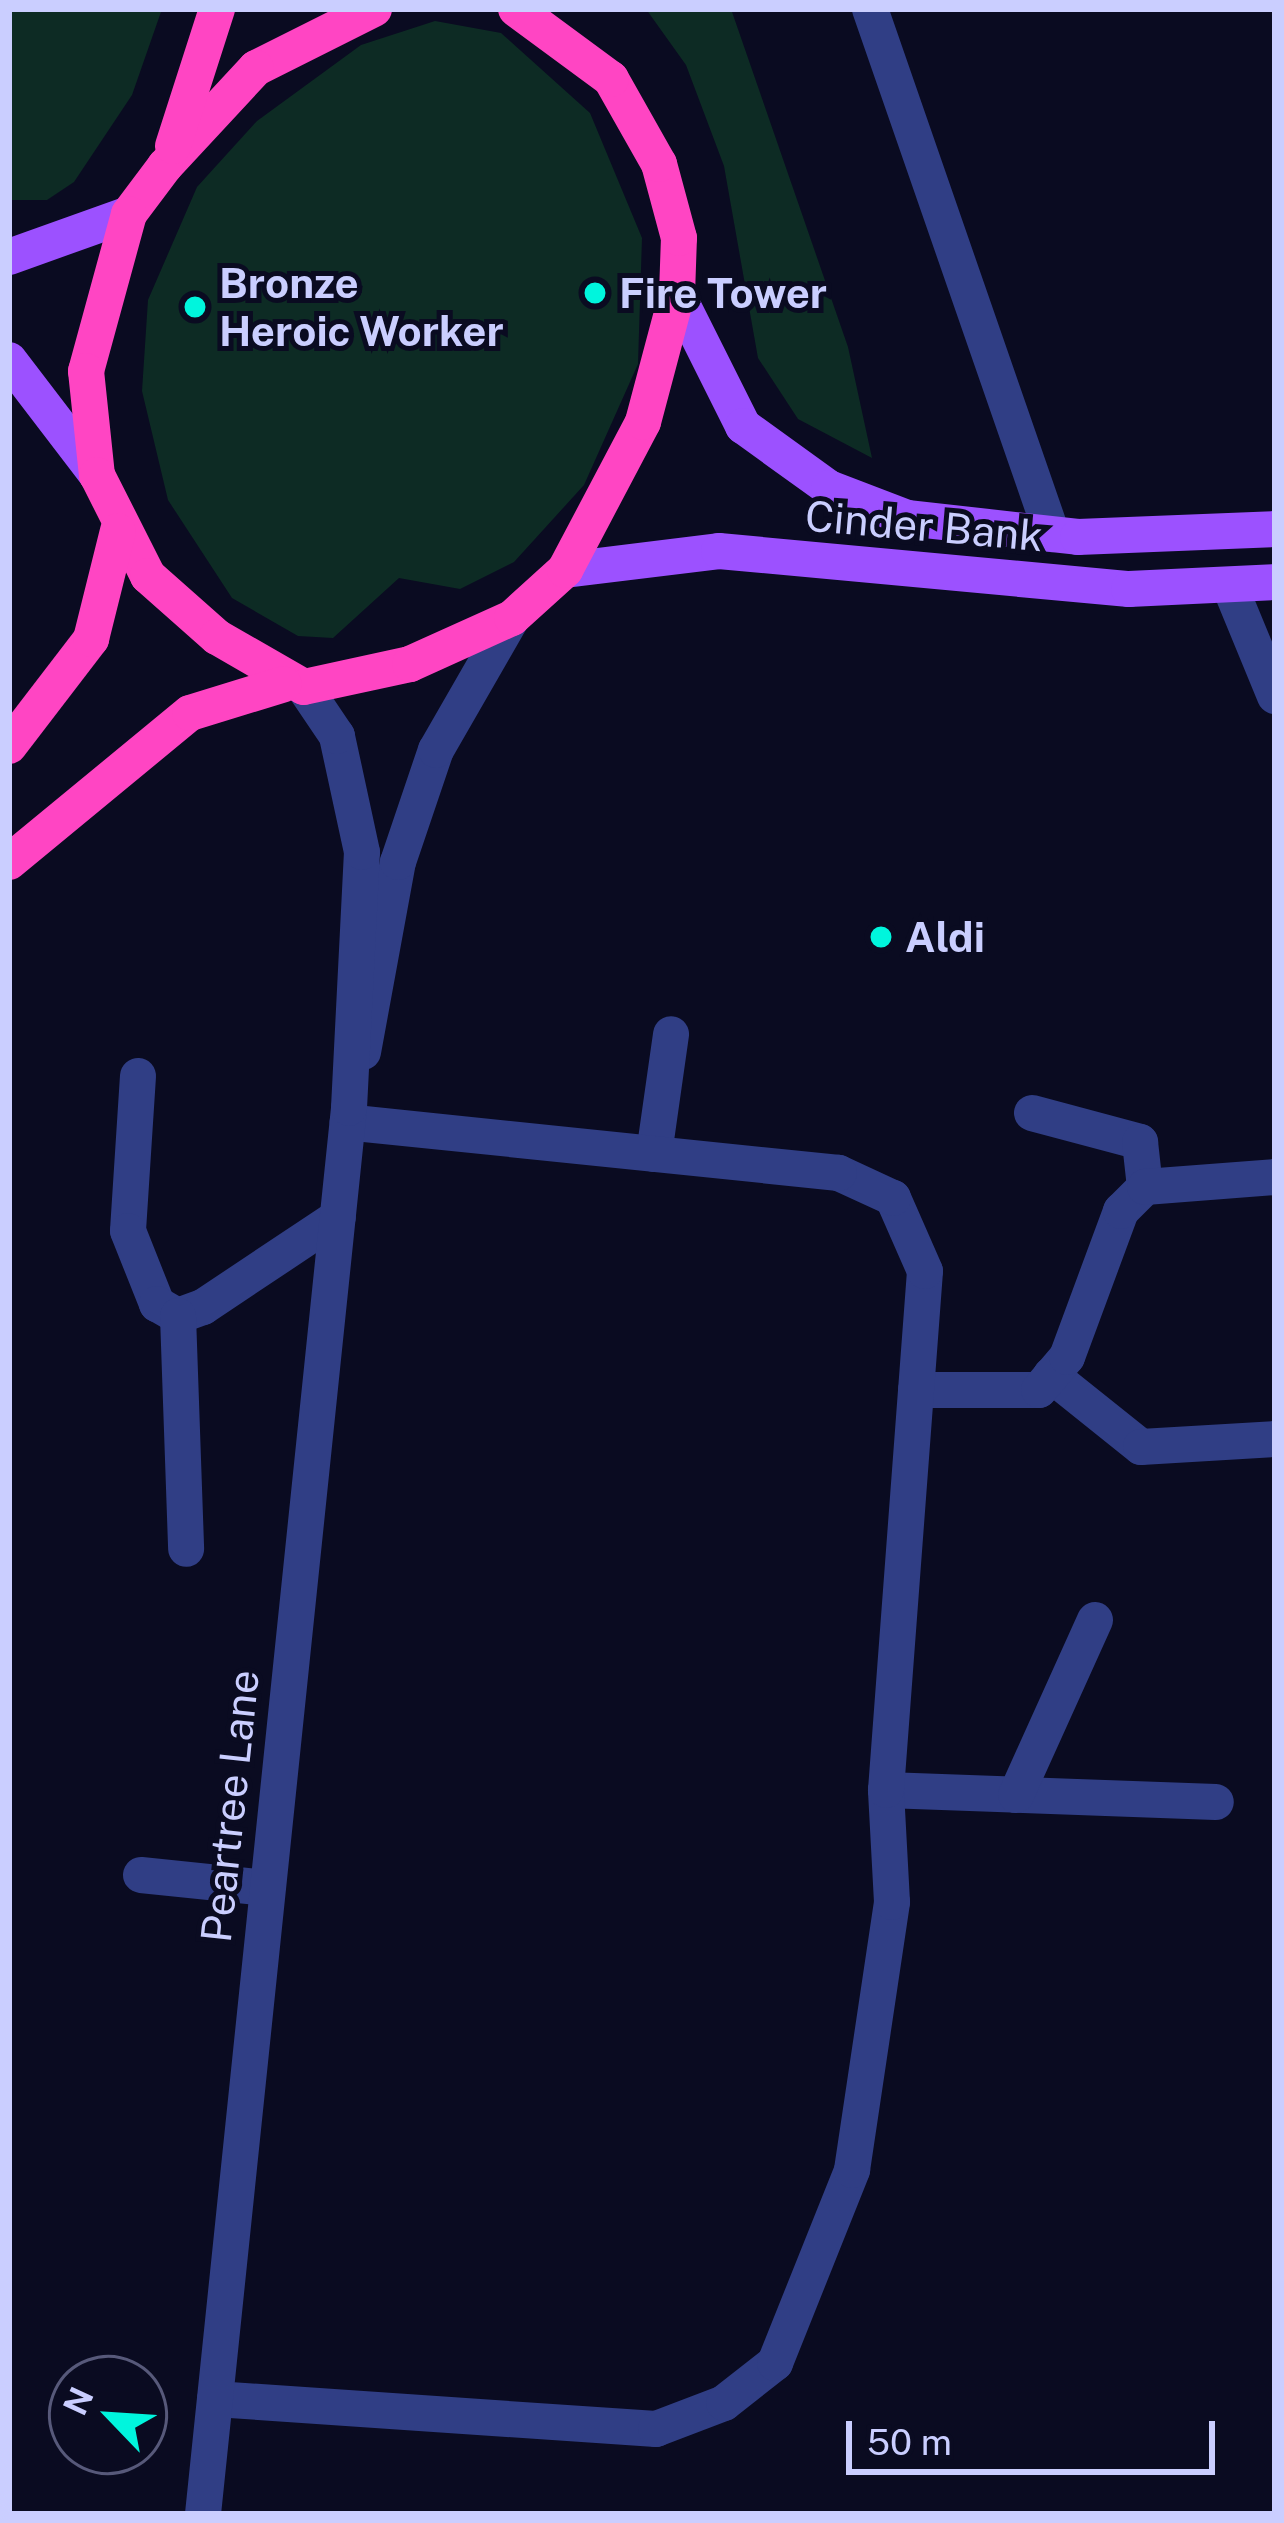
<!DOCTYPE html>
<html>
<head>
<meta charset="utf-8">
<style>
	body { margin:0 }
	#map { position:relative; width:1284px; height:2523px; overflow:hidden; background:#0a0b21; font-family:"Public Sans",sans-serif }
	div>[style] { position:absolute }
	.green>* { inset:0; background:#0d2b24 }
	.minor>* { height:36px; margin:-18px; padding:0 18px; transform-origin:18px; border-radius:18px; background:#303e85 }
	.major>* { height:36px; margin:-18px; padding:0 18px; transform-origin:18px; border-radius:18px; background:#9c51ff }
	.highway>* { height:36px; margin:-18px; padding:0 18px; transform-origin:18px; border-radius:18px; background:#ff45c3 }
	.dots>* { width:33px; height:33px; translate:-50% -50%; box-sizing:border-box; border:6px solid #0a0b21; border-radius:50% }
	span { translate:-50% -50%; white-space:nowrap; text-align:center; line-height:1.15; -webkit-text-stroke:10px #0a0b21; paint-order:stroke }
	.poi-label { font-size:42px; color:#caceff; font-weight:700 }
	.left { translate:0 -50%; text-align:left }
	.street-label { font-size:42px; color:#caceff }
	.frame { position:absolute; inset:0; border:12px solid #caceff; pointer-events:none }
	.north { position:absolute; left:48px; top:2355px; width:120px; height:120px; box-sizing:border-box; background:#0a0b21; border:3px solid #57597a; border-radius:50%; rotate:295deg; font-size:33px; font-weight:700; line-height:48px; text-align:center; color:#caceff }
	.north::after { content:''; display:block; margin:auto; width:42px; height:54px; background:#00f5dd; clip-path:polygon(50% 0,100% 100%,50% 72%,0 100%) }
	.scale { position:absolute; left:846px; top:2421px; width:369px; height:54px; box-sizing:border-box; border:6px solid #caceff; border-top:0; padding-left:15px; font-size:36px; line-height:42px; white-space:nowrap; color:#caceff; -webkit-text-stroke:9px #0a0b21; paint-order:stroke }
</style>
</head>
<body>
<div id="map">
	<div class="green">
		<i style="clip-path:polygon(9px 9px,162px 9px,132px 95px,74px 182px,47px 200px,9px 200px)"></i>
		<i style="clip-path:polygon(646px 9px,731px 9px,848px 347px,872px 458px,798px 419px,758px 358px,724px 166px,686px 65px)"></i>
		<i style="clip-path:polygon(435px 21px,501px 33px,590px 113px,642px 238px,638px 364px,584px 485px,514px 562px,460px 589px,399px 578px,333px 638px,298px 636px,232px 598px,168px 500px,142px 391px,148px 300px,197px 187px,257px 121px,361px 45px)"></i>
	</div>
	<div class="minor">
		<i style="left:870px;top:9px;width:556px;rotate:70.88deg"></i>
		<i style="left:1230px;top:587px;width:118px;rotate:67.6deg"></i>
		<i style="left:363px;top:1052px;width:193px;rotate:-79.6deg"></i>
		<i style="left:398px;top:862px;width:118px;rotate:-71.3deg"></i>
		<i style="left:436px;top:750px;width:152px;rotate:-60.1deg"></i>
		<i style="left:138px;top:1076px;width:155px;rotate:93.7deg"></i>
		<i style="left:128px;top:1231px;width:79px;rotate:68.3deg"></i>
		<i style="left:157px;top:1304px;width:24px;rotate:30deg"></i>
		<i style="left:178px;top:1316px;width:27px;rotate:-20deg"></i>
		<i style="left:203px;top:1307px;width:162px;rotate:-33.7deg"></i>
		<i style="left:1032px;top:1113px;width:112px;rotate:15deg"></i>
		<i style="left:1140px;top:1142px;width:45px;rotate:83.7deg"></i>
		<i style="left:654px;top:1154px;width:121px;rotate:-81.9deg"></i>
		<i style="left:178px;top:1316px;width:233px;rotate:88deg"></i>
		<i style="left:1051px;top:1375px;width:115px;rotate:38.7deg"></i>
		<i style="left:1141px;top:1447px;width:134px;rotate:-3.4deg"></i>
		<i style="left:916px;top:1390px;width:123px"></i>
		<i style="left:1039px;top:1390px;width:43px;rotate:-49.7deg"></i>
		<i style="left:1067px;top:1357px;width:156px;rotate:-69.7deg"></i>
		<i style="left:1121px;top:1211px;width:34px;rotate:-45deg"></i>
		<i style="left:1145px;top:1187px;width:130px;rotate:-4.4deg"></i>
		<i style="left:886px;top:1790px;width:330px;rotate:2.1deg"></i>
		<i style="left:1016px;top:1795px;width:192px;rotate:-65.7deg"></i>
		<i style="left:141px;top:1875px;width:127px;rotate:5.9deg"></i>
		<i style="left:215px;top:2399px;width:442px;rotate:3.9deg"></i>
		<i style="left:656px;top:2429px;width:73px;rotate:-20.9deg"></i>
		<i style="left:724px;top:2403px;width:65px;rotate:-38.1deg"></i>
		<i style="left:775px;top:2363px;width:208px;rotate:-68.2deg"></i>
		<i style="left:852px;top:2170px;width:271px;rotate:-81.5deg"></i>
		<i style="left:892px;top:1902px;width:112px;rotate:-93.1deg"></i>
		<i style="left:886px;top:1790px;width:520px;rotate:-85.7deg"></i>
		<i style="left:925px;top:1271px;width:80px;rotate:-113.7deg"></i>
		<i style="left:893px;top:1198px;width:60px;rotate:-155.2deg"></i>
		<i style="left:839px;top:1173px;width:494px;rotate:-174.1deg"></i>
		<i style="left:203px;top:2514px;width:1414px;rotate:-84.07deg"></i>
		<i style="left:349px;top:1108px;width:256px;rotate:-87.1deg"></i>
		<i style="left:362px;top:852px;width:119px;rotate:-102.2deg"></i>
		<i style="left:337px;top:736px;width:59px;rotate:-124deg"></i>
	</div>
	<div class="major">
		<i style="left:9px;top:257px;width:127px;rotate:-19.7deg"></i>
		<i style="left:677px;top:294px;width:148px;rotate:63.4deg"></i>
		<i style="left:743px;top:426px;width:106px;rotate:35.8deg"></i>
		<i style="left:829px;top:488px;width:84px;rotate:21deg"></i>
		<i style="left:907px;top:518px;width:172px;rotate:6.3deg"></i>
		<i style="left:1078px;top:537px;width:197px;rotate:-2.3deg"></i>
		<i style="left:9px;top:360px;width:145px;rotate:52.6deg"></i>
		<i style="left:565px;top:570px;width:155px;rotate:-7deg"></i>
		<i style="left:719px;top:551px;width:412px;rotate:5.3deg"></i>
		<i style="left:1129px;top:589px;width:146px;rotate:-2.7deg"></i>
	</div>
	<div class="highway">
		<i style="left:374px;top:9px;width:132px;rotate:153.4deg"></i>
		<i style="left:256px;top:68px;width:134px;rotate:132.9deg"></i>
		<i style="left:165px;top:166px;width:60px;rotate:126.9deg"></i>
		<i style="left:129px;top:214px;width:163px;rotate:105.3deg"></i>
		<i style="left:86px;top:371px;width:105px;rotate:84deg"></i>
		<i style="left:97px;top:475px;width:113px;rotate:63.2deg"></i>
		<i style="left:148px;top:576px;width:92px;rotate:41.5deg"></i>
		<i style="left:217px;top:637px;width:100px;rotate:29.9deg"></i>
		<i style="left:304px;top:687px;width:108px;rotate:-12.2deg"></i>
		<i style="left:410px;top:664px;width:112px;rotate:-24.3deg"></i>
		<i style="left:512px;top:618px;width:72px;rotate:-42.2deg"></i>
		<i style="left:565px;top:570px;width:167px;rotate:-62.2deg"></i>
		<i style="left:643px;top:422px;width:132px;rotate:-75.1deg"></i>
		<i style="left:677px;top:294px;width:56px;rotate:-88deg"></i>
		<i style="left:679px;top:238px;width:77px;rotate:-105.1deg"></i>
		<i style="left:659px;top:164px;width:98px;rotate:-119.5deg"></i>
		<i style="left:611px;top:79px;width:118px;rotate:-143.6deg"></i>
		<i style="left:173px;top:146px;width:144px;rotate:-72.2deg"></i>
		<i style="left:9px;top:746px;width:135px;rotate:-52.5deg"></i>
		<i style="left:91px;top:639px;width:111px;rotate:-76deg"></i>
		<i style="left:9px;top:862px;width:234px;rotate:-39.5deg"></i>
		<i style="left:190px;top:713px;width:98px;rotate:-17.1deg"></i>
	</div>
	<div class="dots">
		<i style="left:595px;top:293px;background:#00f5dd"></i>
		<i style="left:195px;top:307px;background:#00f5dd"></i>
		<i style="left:881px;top:937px;background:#00f5dd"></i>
	</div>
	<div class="poi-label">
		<span class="left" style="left:219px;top:307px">Bronze<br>Heroic Worker</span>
		<span class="left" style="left:619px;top:293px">Fire Tower</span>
		<span class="left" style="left:905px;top:937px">Aldi</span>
	</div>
	<div class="street-label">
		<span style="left:924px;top:526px;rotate:5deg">Cinder Bank</span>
		<span style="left:230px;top:1806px;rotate:-84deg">Peartree Lane</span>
	</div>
	<div class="frame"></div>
	<div class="north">N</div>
	<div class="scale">50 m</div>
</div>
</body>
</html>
